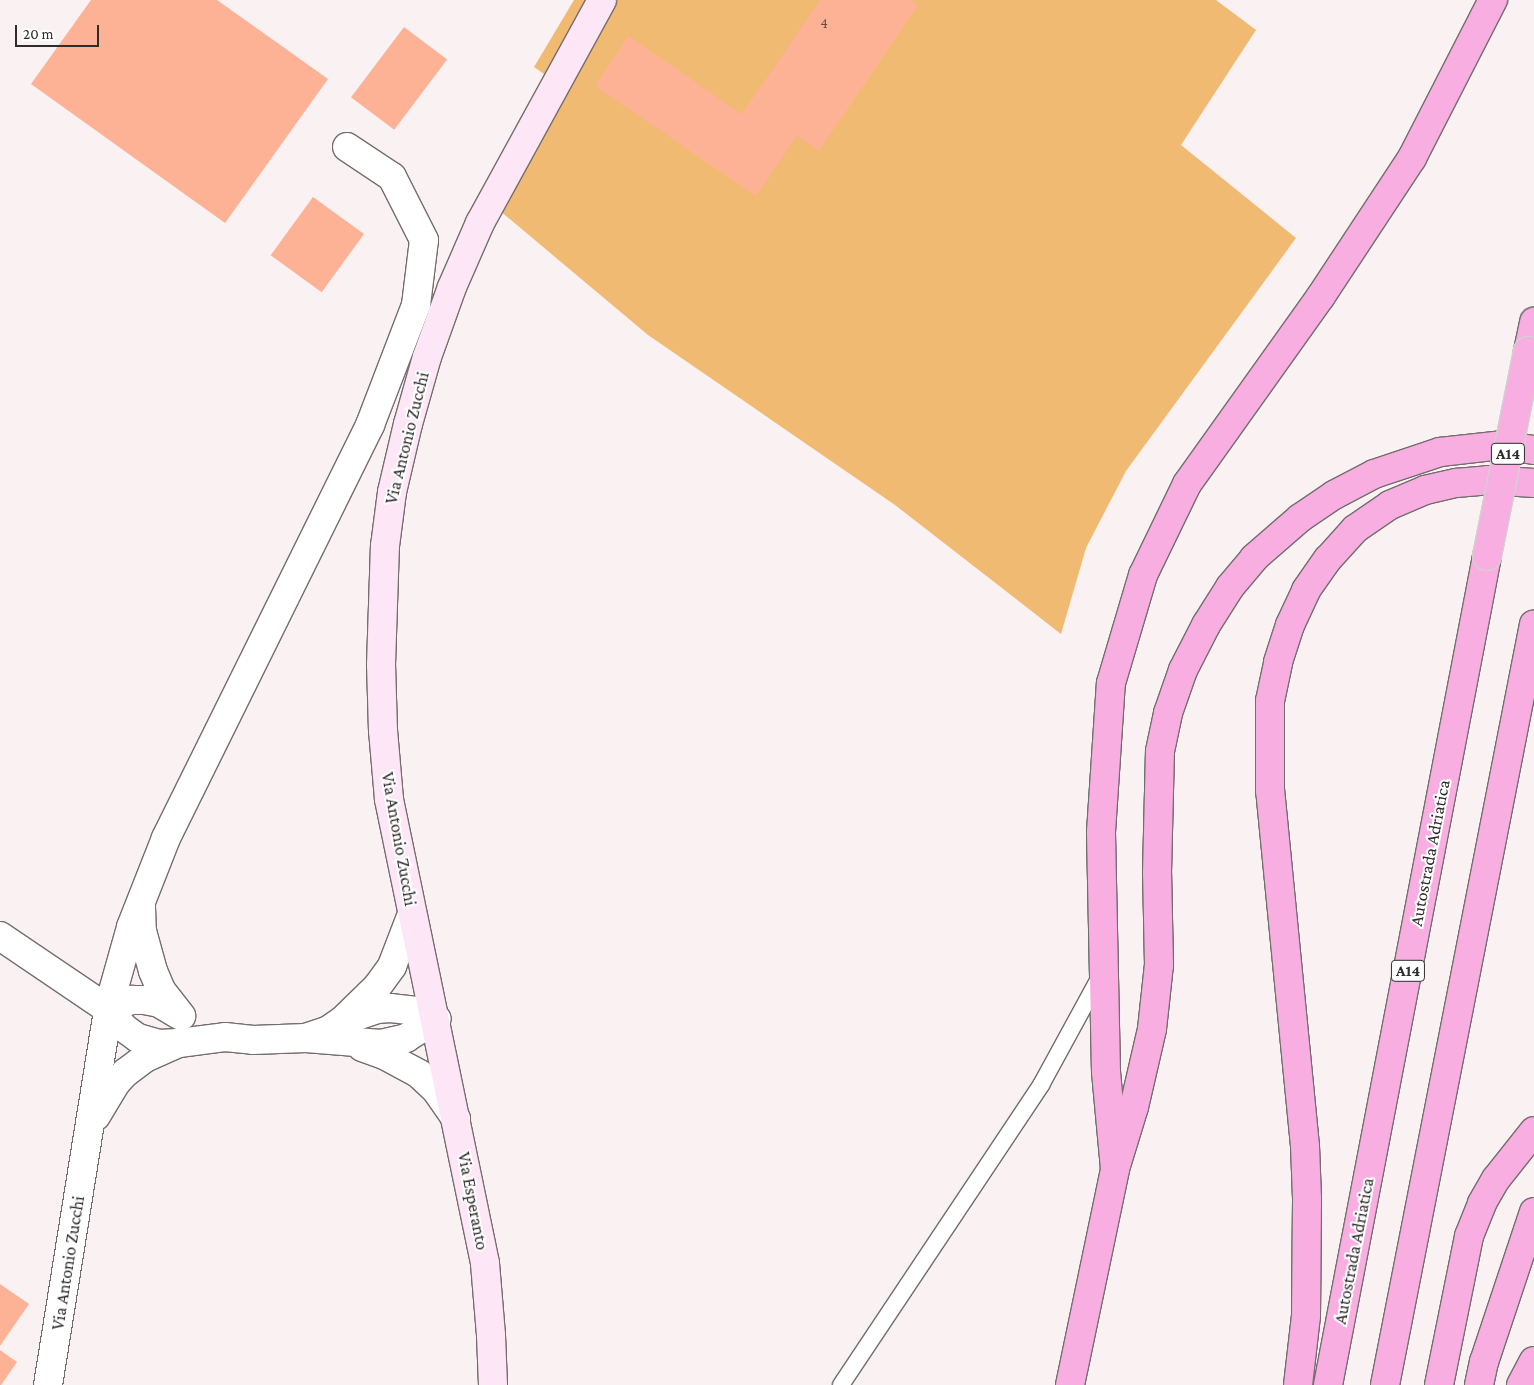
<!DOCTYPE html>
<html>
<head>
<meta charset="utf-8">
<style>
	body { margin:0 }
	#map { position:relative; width:1534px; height:1385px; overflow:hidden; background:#f9f1f2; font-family:"Crimson Pro",serif }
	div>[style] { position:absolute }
	.green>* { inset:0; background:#f1ba73 }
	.building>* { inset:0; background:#fdb195; transform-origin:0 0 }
	.roads { filter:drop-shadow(1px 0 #746d6e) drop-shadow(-1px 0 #746d6e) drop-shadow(0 1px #746d6e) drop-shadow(0 -1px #746d6e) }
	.lane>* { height:16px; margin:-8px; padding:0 8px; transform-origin:8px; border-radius:8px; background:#fff }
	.street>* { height:28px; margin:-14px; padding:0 14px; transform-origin:14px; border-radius:14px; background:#fff }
	.secondary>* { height:28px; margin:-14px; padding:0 14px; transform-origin:14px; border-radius:14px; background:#fde7f6 }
	.highway>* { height:28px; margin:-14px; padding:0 14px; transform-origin:14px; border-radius:14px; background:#f8aee1 }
	.bridges { filter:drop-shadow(1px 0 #d1d1d1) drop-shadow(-1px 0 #d1d1d1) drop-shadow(0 1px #d1d1d1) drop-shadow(0 -1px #d1d1d1) }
	.highway-bridge>* { height:28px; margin:-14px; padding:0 14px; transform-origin:14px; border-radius:14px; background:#f8aee1 }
	span { translate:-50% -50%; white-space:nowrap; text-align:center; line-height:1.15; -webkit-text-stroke:4px #fff; paint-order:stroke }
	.number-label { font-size:15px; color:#624d46 }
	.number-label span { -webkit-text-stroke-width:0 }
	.shield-label span { padding:1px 4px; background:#fff; border:1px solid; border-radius:4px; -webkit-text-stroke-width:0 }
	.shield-label { font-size:16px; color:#2f2c2c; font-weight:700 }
	.street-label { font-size:18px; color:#2f2c2c }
	.scale { position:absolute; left:15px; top:25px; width:84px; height:22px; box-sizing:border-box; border:2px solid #2f2c2c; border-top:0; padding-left:6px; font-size:15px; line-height:18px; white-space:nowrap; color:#2f2c2c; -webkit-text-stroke:4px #fff; paint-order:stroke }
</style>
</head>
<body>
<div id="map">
	<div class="green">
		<i style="clip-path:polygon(574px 0,1216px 0,1256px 30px,1181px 145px,1296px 238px,1126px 471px,1086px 548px,1061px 634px,895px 505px,648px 335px,499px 210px,561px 86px,534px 67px)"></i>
	</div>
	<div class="building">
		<i style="clip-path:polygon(91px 0,217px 0,328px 79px,225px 223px,31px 84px)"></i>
		<i style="clip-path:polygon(820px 0,911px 0,918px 5px,819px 151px,797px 136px,756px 196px,595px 86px,628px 36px,742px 114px)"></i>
		<i style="left:404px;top:27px;width:54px;height:88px;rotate:37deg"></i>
		<i style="left:313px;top:197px;width:63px;height:72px;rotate:36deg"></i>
		<i style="clip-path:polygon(0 1284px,29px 1304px,0 1346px)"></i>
		<i style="clip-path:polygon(0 1350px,17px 1362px,1px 1385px,0 1385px)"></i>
	</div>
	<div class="roads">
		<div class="lane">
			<i style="left:841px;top:1385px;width:361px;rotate:-56.3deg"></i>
			<i style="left:1041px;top:1085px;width:125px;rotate:-61.4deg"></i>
		</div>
		<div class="street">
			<i style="left:141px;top:907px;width:24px;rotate:88deg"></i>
			<i style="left:142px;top:931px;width:41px;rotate:74.6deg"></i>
			<i style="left:153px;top:971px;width:21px;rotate:67deg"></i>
			<i style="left:161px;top:990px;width:33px;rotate:52deg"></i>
			<i style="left:0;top:936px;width:130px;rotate:34.1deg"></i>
			<i style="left:108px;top:1009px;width:25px;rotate:50deg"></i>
			<i style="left:124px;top:1028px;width:17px;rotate:36deg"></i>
			<i style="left:138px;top:1038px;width:22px;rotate:16deg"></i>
			<i style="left:159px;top:1044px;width:18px;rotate:-3deg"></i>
			<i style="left:108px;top:1009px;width:26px;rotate:-21deg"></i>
			<i style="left:132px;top:1000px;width:12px"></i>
			<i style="left:144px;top:1000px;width:15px;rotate:11deg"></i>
			<i style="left:159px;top:1003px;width:23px;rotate:31deg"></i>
			<i style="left:348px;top:1019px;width:31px;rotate:-19deg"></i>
			<i style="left:377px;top:1009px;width:13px;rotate:-4deg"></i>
			<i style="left:390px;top:1008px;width:27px;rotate:6deg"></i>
			<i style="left:417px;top:1011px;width:21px;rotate:23deg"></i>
			<i style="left:308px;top:1037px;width:20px;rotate:-18deg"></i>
			<i style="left:327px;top:1031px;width:18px;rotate:-34deg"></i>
			<i style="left:342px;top:1021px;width:49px;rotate:-44.2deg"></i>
			<i style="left:377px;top:987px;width:26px;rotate:-54deg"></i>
			<i style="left:392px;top:966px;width:56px;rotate:-69deg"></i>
			<i style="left:362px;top:1047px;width:23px;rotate:20deg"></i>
			<i style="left:384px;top:1055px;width:40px;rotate:28deg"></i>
			<i style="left:419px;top:1074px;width:23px;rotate:43deg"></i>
			<i style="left:436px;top:1090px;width:35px;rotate:55deg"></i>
			<i style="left:96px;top:1116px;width:37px;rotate:-59deg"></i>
			<i style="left:115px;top:1084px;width:15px;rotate:-48deg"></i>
			<i style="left:125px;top:1073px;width:25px;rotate:-37deg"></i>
			<i style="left:145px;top:1058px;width:37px;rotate:-24deg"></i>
			<i style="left:179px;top:1043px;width:46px;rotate:-7.4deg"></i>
			<i style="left:225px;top:1037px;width:28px;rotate:6deg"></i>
			<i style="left:253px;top:1040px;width:53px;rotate:-2.2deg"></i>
			<i style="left:306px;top:1038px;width:75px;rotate:4.6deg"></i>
			<i style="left:381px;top:1044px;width:26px;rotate:-13deg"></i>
			<i style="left:406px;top:1038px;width:36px;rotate:-32deg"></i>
			<i style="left:48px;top:1385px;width:381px;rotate:-80.9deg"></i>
			<i style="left:108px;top:1009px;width:85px;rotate:-74.3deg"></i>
			<i style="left:131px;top:927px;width:96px;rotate:-68.5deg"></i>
			<i style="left:166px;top:838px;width:461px;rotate:-63.7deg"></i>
			<i style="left:370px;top:425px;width:129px;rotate:-69deg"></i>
			<i style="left:416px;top:305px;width:65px;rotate:-83deg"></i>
			<i style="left:424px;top:240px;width:71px;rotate:-116.9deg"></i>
			<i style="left:392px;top:177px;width:54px;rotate:-146.3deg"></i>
		</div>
		<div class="secondary">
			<i style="left:493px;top:1385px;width:50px;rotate:-92.3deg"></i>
			<i style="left:491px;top:1335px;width:72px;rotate:-94.8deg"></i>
			<i style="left:485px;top:1263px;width:474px;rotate:-101.7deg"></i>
			<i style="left:389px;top:799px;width:68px;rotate:-95deg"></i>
			<i style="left:383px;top:731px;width:66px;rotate:-91.7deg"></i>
			<i style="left:381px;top:665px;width:119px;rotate:-88.1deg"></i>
			<i style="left:385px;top:546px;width:54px;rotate:-82.6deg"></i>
			<i style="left:392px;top:492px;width:70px;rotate:-76.8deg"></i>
			<i style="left:408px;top:424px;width:70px;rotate:-74.2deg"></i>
			<i style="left:427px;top:357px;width:74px;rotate:-70.3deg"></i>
			<i style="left:452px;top:287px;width:70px;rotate:-66.4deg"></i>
			<i style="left:480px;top:223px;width:254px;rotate:-61.3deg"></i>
		</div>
		<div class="highway">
			<i style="left:1528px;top:351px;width:30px;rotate:-78deg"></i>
			<i style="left:1115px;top:1169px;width:97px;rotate:-95.3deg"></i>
			<i style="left:1106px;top:1072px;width:240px;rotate:-91.2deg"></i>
			<i style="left:1101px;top:832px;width:149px;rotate:-86.2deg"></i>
			<i style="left:1111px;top:683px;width:113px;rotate:-73.5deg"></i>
			<i style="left:1143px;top:575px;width:101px;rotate:-64.2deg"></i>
			<i style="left:1187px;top:484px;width:231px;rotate:-54.5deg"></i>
			<i style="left:1321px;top:296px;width:165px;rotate:-56.6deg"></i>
			<i style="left:1412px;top:158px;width:178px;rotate:-62.9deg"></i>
			<i style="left:1070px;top:1385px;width:221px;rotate:-78.2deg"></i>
			<i style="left:1115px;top:1169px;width:65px;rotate:-73deg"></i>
			<i style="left:1134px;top:1107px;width:80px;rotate:-77deg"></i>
			<i style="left:1152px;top:1029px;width:64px;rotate:-83.8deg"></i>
			<i style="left:1159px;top:965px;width:92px;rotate:-91.2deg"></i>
			<i style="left:1157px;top:873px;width:122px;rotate:-88.6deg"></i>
			<i style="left:1160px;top:751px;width:39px;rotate:-78deg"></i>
			<i style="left:1168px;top:713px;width:46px;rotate:-70.8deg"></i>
			<i style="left:1183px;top:670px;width:51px;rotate:-62.9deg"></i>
			<i style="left:1206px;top:625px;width:45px;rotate:-57.7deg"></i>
			<i style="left:1230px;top:587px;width:38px;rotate:-50deg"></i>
			<i style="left:1254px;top:558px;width:61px;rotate:-41deg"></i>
			<i style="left:1300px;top:518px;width:41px;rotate:-34.1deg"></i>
			<i style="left:1334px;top:495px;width:45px;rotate:-27.7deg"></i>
			<i style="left:1374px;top:474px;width:70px;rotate:-18.4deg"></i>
			<i style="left:1440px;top:452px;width:62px;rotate:-6.4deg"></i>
			<i style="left:1502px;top:445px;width:32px;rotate:9deg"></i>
			<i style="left:1298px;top:1385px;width:69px;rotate:-83.4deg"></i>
			<i style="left:1306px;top:1316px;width:118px;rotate:-89.5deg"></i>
			<i style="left:1307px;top:1198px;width:52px;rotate:-92.2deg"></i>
			<i style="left:1305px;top:1146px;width:357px;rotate:-95.6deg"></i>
			<i style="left:1270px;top:791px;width:90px;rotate:-90deg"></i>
			<i style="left:1270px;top:701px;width:40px;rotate:-78deg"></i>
			<i style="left:1278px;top:662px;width:39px;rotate:-72deg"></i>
			<i style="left:1290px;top:625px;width:38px;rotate:-65deg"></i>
			<i style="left:1306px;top:590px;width:38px;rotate:-55deg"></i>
			<i style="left:1328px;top:559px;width:40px;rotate:-48deg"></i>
			<i style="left:1355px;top:529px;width:42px;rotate:-34.4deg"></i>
			<i style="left:1390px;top:505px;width:38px;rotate:-23deg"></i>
			<i style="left:1425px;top:490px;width:32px;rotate:-13deg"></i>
			<i style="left:1456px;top:483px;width:32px;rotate:-5deg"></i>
			<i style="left:1488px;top:480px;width:46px;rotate:3.7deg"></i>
			<i style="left:1328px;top:1385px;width:844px;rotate:-79.14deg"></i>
			<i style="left:1385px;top:1385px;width:775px;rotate:-78.92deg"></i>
			<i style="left:1439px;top:1385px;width:152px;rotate:-78.6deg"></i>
			<i style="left:1469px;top:1236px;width:35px;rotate:-68deg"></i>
			<i style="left:1482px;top:1203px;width:28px;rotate:-60deg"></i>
			<i style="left:1496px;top:1179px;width:61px;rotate:-51.6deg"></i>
			<i style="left:1479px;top:1385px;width:24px;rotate:-78deg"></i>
			<i style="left:1484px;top:1362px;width:158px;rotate:-71.6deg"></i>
			<i style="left:1521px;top:1385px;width:27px;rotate:-62deg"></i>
		</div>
	</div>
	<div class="bridges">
		<div class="highway-bridge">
			<i style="left:1487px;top:556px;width:209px;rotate:-78.7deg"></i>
		</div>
	</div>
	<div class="number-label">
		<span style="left:824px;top:24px">4</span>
	</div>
	<div class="shield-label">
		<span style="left:1508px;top:454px">A14</span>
		<span style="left:1408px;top:971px">A14</span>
	</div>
	<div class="street-label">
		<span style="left:407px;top:438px;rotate:-76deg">Via Antonio Zucchi</span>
		<span style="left:399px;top:839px;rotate:80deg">Via Antonio Zucchi</span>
		<span style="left:1430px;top:853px;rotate:-79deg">Autostrada Adriatica</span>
		<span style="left:473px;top:1201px;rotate:79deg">Via Esperanto</span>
		<span style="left:1354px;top:1251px;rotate:-79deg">Autostrada Adriatica</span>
		<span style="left:68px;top:1263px;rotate:-81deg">Via Antonio Zucchi</span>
	</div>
	<div class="scale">20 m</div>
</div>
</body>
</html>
